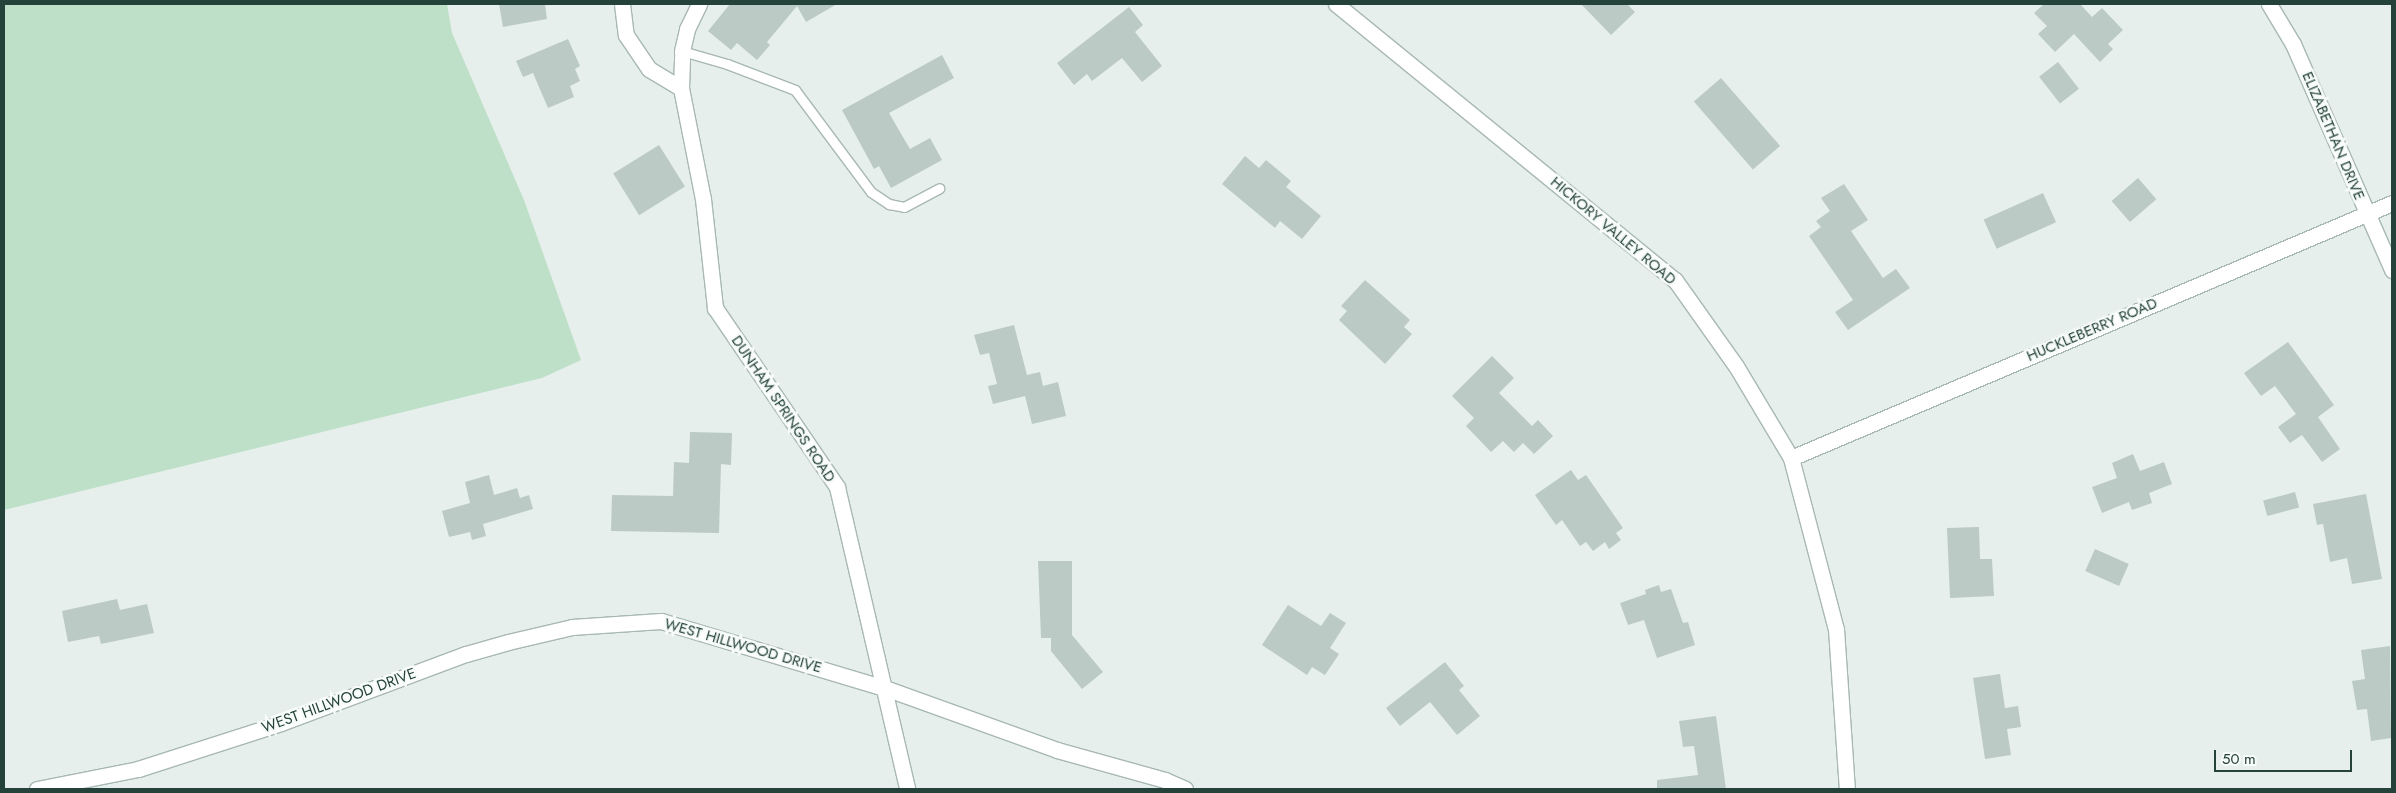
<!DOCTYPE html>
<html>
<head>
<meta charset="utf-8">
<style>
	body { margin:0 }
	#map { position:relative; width:2396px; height:793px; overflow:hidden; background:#e6efeb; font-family:Jost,sans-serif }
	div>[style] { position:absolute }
	.green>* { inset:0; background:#bfe0c8 }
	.building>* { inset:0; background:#bbcac4; transform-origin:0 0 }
	.roads { filter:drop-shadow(1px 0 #a8b8b2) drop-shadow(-1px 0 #a8b8b2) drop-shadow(0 1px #a8b8b2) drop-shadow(0 -1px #a8b8b2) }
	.lane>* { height:9px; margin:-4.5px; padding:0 4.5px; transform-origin:4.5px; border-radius:4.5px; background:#fff }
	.street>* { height:15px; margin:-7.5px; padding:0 7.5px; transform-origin:7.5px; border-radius:7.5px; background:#fff }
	span { translate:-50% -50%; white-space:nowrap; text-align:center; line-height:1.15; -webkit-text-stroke:5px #f7fbf9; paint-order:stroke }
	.street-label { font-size:15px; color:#24423a }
	.frame { position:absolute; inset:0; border:5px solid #24423a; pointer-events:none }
	.scale { position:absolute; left:2214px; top:750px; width:138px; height:22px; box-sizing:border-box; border:2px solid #24423a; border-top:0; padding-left:6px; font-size:15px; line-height:18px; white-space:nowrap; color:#24423a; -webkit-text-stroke:4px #f7fbf9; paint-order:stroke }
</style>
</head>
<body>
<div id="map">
	<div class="green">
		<i style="clip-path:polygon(4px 4px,447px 4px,452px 33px,524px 200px,581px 360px,542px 378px,4px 510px)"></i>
	</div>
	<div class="building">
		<i style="clip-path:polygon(499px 4px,545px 4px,547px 19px,503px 27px)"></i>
		<i style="clip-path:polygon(730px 4px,837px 4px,806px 22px,797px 6px,767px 42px,770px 45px,757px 60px,737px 43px,731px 50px,708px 31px)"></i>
		<i style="clip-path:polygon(1581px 4px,1627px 4px,1635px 12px,1611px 35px)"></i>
		<i style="clip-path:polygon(2044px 4px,2080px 4px,2092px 17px,2102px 8px,2123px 30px,2108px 44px,2113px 49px,2100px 62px,2074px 34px,2055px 52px,2038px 34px,2047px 26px,2034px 13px)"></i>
		<i style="clip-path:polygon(1129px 7px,1143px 25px,1135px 32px,1162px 66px,1142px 82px,1122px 58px,1092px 81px,1087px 74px,1074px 85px,1057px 63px)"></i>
		<i style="clip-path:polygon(568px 39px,580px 66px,575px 69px,580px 81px,570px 86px,574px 97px,548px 108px,533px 73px,523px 77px,516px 61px)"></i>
		<i style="clip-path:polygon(942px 55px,954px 78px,889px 113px,910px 149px,930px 138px,942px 160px,891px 188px,879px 166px,874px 169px,842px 110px)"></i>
		<i style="left:2058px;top:62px;width:34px;height:24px;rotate:52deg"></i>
		<i style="left:1721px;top:78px;width:90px;height:36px;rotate:49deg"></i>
		<i style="left:659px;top:145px;width:49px;height:54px;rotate:58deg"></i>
		<i style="clip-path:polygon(1245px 156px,1259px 168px,1266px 160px,1291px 181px,1286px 187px,1321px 216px,1302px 239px,1280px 221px,1275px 228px,1222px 184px)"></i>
		<i style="left:2138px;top:178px;width:28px;height:35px;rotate:49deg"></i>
		<i style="clip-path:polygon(1844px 184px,1868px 220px,1851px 231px,1883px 278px,1896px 269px,1910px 288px,1848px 330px,1835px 312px,1853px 300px,1809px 236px,1821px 227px,1816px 221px,1830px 211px,1821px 198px)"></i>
		<i style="left:2043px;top:193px;width:32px;height:65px;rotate:66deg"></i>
		<i style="clip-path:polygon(1365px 280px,1410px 320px,1404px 327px,1412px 334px,1385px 364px,1339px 320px,1347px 311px,1341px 306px)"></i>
		<i style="clip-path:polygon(1014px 325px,1027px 375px,1040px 372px,1043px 386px,1058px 382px,1066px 416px,1032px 424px,1025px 396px,993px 404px,988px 386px,997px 384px,989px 353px,980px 355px,974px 335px)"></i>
		<i style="clip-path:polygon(2288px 342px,2334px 405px,2318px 417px,2340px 449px,2322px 462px,2302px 435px,2290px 443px,2278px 427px,2296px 414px,2275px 386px,2261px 396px,2244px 373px)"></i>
		<i style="clip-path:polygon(1492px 356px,1514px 378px,1499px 393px,1532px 426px,1538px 420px,1553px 436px,1534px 454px,1523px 443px,1514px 452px,1503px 441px,1491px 452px,1466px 426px,1474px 418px,1452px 396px)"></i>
		<i style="clip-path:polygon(690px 432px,732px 433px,731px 465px,721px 464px,719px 533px,611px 531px,612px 495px,673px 496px,674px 462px,689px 463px)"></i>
		<i style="clip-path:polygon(2133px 454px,2140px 471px,2164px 462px,2172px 484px,2149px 493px,2152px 503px,2132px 510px,2129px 502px,2102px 513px,2092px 487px,2117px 478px,2112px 463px)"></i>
		<i style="clip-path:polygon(1571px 470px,1578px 480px,1586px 475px,1623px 528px,1616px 533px,1621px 540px,1609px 549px,1605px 542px,1593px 551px,1586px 542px,1580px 546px,1562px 520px,1556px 525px,1535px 495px)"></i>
		<i style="clip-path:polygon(489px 475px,494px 495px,517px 488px,520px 498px,529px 495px,533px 509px,483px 524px,486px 536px,472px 540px,470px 532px,449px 537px,442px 511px,470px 503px,465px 482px)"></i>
		<i style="left:2295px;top:492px;width:16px;height:33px;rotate:75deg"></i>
		<i style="clip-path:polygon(2366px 494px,2382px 579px,2352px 584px,2347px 558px,2330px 562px,2323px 524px,2317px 525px,2313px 504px)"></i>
		<i style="clip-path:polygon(1979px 527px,1980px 559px,1992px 559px,1994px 596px,1950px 598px,1947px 528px)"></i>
		<i style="left:2095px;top:549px;width:37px;height:24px;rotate:24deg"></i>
		<i style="clip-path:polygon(1038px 561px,1072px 561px,1072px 635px,1103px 672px,1082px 689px,1051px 651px,1051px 638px,1041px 638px)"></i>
		<i style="clip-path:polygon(1659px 585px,1661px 592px,1671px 589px,1683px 623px,1688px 622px,1695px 645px,1657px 658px,1644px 620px,1628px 625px,1620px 603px,1646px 594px,1645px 590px)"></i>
		<i style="clip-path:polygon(117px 599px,120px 610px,147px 604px,154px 633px,101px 644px,99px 636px,68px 642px,62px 611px)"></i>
		<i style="clip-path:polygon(1288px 605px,1321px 626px,1330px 613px,1346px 623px,1330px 648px,1339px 654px,1325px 675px,1312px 667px,1307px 675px,1262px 645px)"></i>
		<i style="clip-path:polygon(2390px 646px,2391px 738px,2371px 741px,2367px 709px,2357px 710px,2352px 681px,2365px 679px,2361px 650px)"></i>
		<i style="clip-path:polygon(1445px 662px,1464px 686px,1459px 690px,1480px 716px,1457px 735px,1430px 702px,1400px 726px,1386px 708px)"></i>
		<i style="clip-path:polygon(2000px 674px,2005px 708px,2018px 706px,2021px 727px,2007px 729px,2011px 755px,1985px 759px,1973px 678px)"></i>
		<i style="clip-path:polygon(1716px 716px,1726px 789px,1657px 789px,1657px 780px,1698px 775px,1694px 746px,1683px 747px,1679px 721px)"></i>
	</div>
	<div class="roads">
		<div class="lane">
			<i style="left:682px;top:51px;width:47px;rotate:16.1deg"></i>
			<i style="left:727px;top:64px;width:73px;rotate:20.9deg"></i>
			<i style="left:795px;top:90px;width:127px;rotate:53.3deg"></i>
			<i style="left:871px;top:192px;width:22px;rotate:34deg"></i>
			<i style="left:889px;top:204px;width:15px;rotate:11deg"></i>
			<i style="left:904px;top:207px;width:40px;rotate:-28deg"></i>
		</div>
		<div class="street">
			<i style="left:622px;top:4px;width:31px;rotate:83deg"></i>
			<i style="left:626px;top:35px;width:41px;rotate:55.9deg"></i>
			<i style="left:649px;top:69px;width:37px;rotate:31deg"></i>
			<i style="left:681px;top:88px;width:37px;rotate:-88deg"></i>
			<i style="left:682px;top:51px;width:23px;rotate:-77deg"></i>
			<i style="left:687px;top:29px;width:28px;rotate:-64deg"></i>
			<i style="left:1336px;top:4px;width:437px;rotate:39.2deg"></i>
			<i style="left:1675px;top:280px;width:105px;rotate:54.7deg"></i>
			<i style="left:1736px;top:366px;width:107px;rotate:59.1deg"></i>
			<i style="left:1791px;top:458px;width:177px;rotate:75.3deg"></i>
			<i style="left:1836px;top:629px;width:160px;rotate:86.1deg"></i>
			<i style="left:2269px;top:4px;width:47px;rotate:59deg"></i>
			<i style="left:2293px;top:44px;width:247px;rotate:66.3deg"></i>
			<i style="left:681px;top:88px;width:113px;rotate:78.8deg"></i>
			<i style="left:703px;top:199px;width:110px;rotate:83.7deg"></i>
			<i style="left:715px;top:308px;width:217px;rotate:55.7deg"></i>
			<i style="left:837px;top:487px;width:310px;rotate:76.9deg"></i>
			<i style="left:1791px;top:458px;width:653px;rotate:-22.99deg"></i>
			<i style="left:37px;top:789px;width:103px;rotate:-11.2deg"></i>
			<i style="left:138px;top:769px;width:150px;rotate:-17.8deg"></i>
			<i style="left:281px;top:723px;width:197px;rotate:-20.5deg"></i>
			<i style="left:466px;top:654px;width:44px;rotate:-15.9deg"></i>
			<i style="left:508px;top:642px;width:66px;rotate:-13.2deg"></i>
			<i style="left:572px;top:627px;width:89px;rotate:-3.9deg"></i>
			<i style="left:661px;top:621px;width:234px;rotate:16.7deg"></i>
			<i style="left:885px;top:688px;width:183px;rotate:19.8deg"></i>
			<i style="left:1057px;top:750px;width:112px;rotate:15.5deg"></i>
			<i style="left:1165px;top:780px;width:22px;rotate:24deg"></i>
		</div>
	</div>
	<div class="street-label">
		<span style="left:2333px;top:136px;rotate:67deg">ELIZABETHAN DRIVE</span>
		<span style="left:1613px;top:231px;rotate:40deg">HICKORY VALLEY ROAD</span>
		<span style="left:2092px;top:330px;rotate:-23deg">HUCKLEBERRY ROAD</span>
		<span style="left:783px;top:409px;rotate:56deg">DUNHAM SPRINGS ROAD</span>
		<span style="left:743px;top:646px;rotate:16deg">WEST HILLWOOD DRIVE</span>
		<span style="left:339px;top:701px;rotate:-20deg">WEST HILLWOOD DRIVE</span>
	</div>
	<div class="frame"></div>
	<div class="scale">50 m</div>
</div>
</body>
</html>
